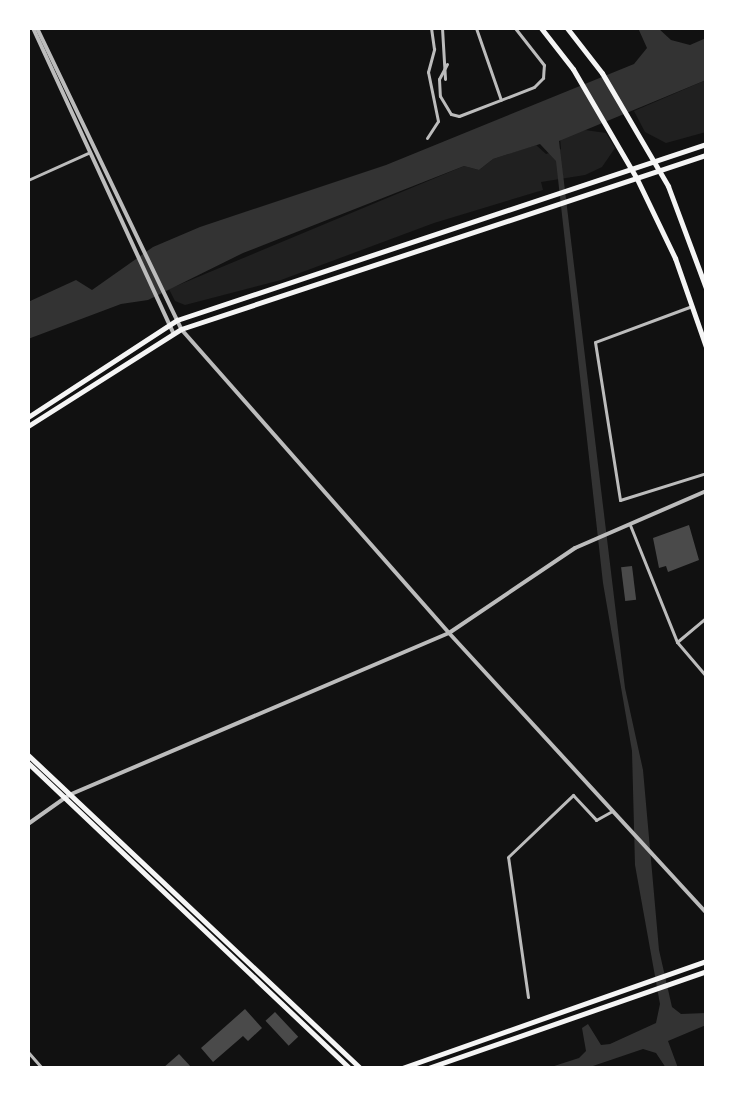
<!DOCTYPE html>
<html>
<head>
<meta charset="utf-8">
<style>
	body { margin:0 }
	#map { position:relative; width:734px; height:1096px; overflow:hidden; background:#111; font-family:Lora,serif }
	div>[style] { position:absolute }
	.green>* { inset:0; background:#202020 }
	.water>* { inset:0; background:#333 }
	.building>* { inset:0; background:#4a4a4a; transform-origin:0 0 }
	.minor>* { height:3px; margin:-1.5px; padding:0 1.5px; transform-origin:1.5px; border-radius:1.5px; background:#bcbcbc }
	.tertiary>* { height:4px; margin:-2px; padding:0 2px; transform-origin:2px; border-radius:2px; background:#bcbcbc }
	.secondary>* { height:5px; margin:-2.5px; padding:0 2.5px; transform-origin:2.5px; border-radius:2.5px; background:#f5f5f5 }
	.primary>* { height:5px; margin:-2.5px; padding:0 2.5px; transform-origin:2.5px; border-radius:2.5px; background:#f5f5f5 }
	span { translate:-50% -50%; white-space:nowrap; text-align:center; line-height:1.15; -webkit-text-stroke:7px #fff; paint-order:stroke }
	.frame { position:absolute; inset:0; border:30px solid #fff; pointer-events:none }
</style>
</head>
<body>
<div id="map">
	<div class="green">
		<i style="clip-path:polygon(706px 80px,706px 132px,666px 143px,645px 132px,634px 111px)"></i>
		<i style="clip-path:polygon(585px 130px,606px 133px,615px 148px,602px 167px,585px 175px,541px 182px,543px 190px,434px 223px,281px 280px,185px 305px,175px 301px,169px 289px,464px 166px,479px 170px,493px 159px,536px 145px,546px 154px,561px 149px,560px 137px)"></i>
	</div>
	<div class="water">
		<i style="clip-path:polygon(638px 28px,658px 28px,671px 40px,690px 45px,706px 38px,706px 80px,559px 141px,625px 688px,643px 770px,659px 950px,672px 1007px,681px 1014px,706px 1013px,706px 1025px,668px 1041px,678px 1068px,666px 1068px,656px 1053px,643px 1049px,587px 1068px,548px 1068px,579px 1058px,586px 1051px,582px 1028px,588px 1024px,601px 1045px,610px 1044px,656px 1023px,660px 1004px,635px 865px,632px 751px,603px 583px,556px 161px,540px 144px,493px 159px,479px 170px,464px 166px,243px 253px,148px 300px,121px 304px,28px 339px,28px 302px,76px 280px,92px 290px,153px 247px,200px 227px,386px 165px,634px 64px,647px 48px)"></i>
	</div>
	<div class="building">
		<i style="clip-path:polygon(689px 525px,699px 560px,668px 572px,666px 566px,659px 568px,653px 538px)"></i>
		<i style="left:632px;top:566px;width:34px;height:11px;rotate:83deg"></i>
		<i style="clip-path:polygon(245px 1009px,262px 1028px,248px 1041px,243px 1036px,213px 1062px,201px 1048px)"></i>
		<i style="left:275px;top:1012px;width:34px;height:13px;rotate:47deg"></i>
		<i style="clip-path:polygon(179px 1054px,192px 1068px,163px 1068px)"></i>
	</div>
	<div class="minor">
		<i style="left:442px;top:28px;width:51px;rotate:86.6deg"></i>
		<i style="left:476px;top:28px;width:76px;rotate:70.9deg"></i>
		<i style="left:447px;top:64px;width:17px;rotate:118deg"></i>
		<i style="left:439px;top:79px;width:17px;rotate:87deg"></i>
		<i style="left:440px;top:96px;width:21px;rotate:59deg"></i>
		<i style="left:451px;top:114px;width:8px;rotate:14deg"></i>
		<i style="left:459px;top:116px;width:80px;rotate:-21.1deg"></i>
		<i style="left:534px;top:87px;width:13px;rotate:-45deg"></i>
		<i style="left:543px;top:78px;width:13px;rotate:-86deg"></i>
		<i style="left:544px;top:65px;width:47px;rotate:-128.1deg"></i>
		<i style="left:427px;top:138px;width:20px;rotate:-57deg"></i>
		<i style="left:438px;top:121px;width:50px;rotate:-101.5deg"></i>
		<i style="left:428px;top:72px;width:24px;rotate:-75deg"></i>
		<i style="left:434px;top:49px;width:21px;rotate:-98deg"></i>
		<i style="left:28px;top:180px;width:68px;rotate:-24.3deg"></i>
		<i style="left:692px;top:306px;width:103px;rotate:159.6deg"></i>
		<i style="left:595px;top:342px;width:160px;rotate:81deg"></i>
		<i style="left:620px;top:500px;width:90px;rotate:-17.4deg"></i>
		<i style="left:630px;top:525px;width:126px;rotate:68.1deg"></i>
		<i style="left:677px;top:642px;width:45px;rotate:49.5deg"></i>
		<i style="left:677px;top:642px;width:38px;rotate:-40deg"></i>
		<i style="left:528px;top:997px;width:141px;rotate:-98.1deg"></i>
		<i style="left:508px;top:857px;width:90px;rotate:-43.6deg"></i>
		<i style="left:573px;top:795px;width:34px;rotate:47deg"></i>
		<i style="left:596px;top:820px;width:18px;rotate:-29deg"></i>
		<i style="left:28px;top:1052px;width:21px;rotate:49deg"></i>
	</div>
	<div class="tertiary">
		<i style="left:33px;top:28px;width:335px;rotate:65.3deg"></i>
		<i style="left:37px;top:28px;width:334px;rotate:64.4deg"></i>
		<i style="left:181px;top:329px;width:405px;rotate:48.6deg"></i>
		<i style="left:449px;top:633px;width:379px;rotate:47.4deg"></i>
		<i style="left:28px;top:824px;width:50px;rotate:-35.3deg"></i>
		<i style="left:69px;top:795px;width:413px;rotate:-23.1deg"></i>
		<i style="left:449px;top:633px;width:152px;rotate:-34deg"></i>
		<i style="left:575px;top:548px;width:143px;rotate:-23.5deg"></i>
	</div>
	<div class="secondary">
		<i style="left:541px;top:28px;width:52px;rotate:52deg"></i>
		<i style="left:573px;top:69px;width:127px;rotate:59.8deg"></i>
		<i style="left:637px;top:179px;width:88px;rotate:64.3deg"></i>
		<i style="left:675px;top:258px;width:94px;rotate:70.8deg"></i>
		<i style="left:567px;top:28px;width:57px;rotate:52.1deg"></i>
		<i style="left:602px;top:73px;width:131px;rotate:59.7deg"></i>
		<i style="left:668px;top:186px;width:109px;rotate:69.6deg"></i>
		<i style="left:28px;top:417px;width:178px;rotate:-33.1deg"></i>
		<i style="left:177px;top:320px;width:558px;rotate:-18.4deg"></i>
		<i style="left:28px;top:426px;width:181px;rotate:-32.4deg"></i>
		<i style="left:181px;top:329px;width:553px;rotate:-18.34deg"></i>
		<i style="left:28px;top:755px;width:456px;rotate:43.3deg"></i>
		<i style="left:28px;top:763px;width:443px;rotate:43.5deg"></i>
	</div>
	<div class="primary">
		<i style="left:402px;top:1068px;width:322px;rotate:-19.4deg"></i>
		<i style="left:428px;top:1068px;width:294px;rotate:-19.2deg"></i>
	</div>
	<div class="frame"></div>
</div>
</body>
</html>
